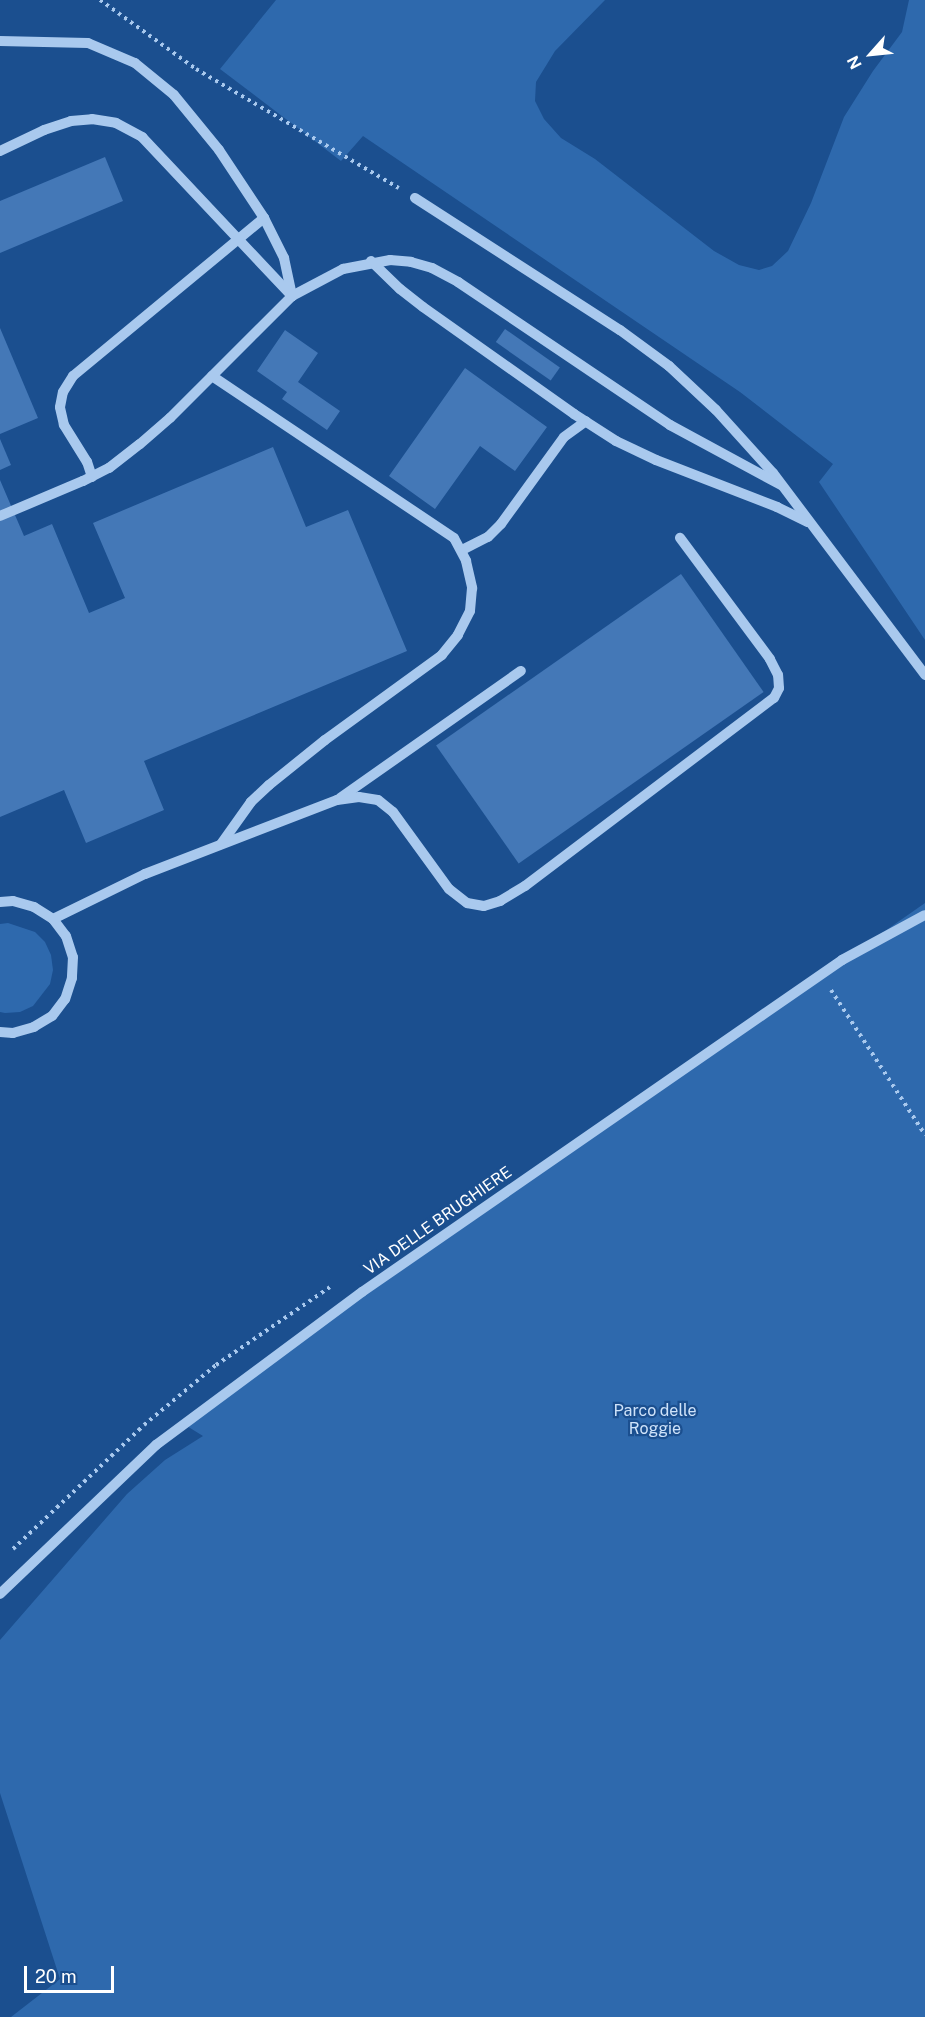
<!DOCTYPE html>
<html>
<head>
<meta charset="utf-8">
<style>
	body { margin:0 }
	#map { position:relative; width:925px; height:2017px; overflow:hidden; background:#1b4f8f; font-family:"Public Sans",sans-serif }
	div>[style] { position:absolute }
	.green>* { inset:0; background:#2e69ad }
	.building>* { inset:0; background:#4478b7; transform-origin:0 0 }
	.path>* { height:4px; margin-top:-2px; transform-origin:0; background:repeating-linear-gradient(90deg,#a9c9ee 0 3px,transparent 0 7.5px) }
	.minor>* { height:10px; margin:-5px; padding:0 5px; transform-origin:5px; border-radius:5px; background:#a9c9ee }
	span { translate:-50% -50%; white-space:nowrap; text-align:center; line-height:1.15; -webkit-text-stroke:4.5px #1b4f8f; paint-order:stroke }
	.street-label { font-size:16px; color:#fff }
	.park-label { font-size:16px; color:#cfe3fa }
	.north { position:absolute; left:841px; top:24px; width:60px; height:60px; -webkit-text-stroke:4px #1b4f8f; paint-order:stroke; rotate:243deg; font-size:16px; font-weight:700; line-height:24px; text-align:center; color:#fff }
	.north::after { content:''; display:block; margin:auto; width:21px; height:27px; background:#fff; clip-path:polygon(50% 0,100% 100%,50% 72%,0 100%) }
	.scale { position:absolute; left:24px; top:1966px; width:90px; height:27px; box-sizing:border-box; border:3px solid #fff; border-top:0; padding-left:8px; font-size:18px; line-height:21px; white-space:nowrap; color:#fff; -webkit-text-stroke:4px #1b4f8f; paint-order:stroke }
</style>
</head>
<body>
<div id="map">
	<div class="green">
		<i style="clip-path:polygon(276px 0,605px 0,555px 51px,536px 82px,535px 101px,544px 119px,561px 138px,595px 159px,714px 251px,739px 265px,759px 270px,772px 266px,788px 251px,811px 203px,844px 117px,873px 71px,902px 32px,909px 0,925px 0,925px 640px,819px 482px,833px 464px,740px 392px,363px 136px,341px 161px,220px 69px)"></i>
		<i style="clip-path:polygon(925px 903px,925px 2017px,11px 2017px,60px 1979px,0 1793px,0 1640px,127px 1494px,165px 1460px,203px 1436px,182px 1423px)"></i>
		<i style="clip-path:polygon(8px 923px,35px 932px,45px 942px,51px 955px,53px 970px,50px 984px,33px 1006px,20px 1012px,5px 1013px,0 1012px,0 924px)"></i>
	</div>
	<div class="building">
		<i style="clip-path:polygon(105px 157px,123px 201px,0 253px,0 201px)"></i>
		<i style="clip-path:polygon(0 328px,38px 418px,0 434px)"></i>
		<i style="left:505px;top:329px;width:67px;height:16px;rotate:35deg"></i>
		<i style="clip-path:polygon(285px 330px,318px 353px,298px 382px,340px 411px,327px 430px,282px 399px,287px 392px,257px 371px)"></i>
		<i style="clip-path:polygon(465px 368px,547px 427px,515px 471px,480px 446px,435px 509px,389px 476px)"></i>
		<i style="clip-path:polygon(0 439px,11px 465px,0 470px)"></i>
		<i style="clip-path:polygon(273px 447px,306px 527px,348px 510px,407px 651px,144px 761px,164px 810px,86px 843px,64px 790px,0 817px,0 480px,24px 536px,52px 524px,89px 613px,125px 598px,93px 523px)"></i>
		<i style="left:681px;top:574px;width:144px;height:299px;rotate:55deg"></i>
	</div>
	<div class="path">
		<i style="left:100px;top:0;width:118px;rotate:35.7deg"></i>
		<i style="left:196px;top:69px;width:235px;rotate:30.4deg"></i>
		<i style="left:831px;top:990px;width:173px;rotate:57deg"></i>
		<i style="left:13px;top:1549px;width:180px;rotate:-43.4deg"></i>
		<i style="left:144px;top:1425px;width:94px;rotate:-39.8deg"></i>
		<i style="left:216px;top:1365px;width:138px;rotate:-34.4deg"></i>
	</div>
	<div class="minor">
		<i style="left:0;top:41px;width:88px;rotate:1.3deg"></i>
		<i style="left:88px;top:43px;width:51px;rotate:23.1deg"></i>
		<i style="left:135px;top:63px;width:50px;rotate:39.4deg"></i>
		<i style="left:174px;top:95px;width:71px;rotate:50.7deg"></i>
		<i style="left:219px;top:150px;width:82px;rotate:56.5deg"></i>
		<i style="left:264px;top:218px;width:45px;rotate:63.4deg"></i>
		<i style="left:284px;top:258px;width:39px;rotate:78deg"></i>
		<i style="left:0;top:151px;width:49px;rotate:-25.5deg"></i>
		<i style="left:44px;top:130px;width:28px;rotate:-18deg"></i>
		<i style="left:71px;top:121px;width:21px;rotate:-5deg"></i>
		<i style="left:92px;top:119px;width:24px;rotate:9deg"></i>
		<i style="left:116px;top:123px;width:30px;rotate:28deg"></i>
		<i style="left:142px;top:137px;width:219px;rotate:46.7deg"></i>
		<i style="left:415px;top:198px;width:244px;rotate:32.8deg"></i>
		<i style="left:620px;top:330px;width:61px;rotate:36.3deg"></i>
		<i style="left:669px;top:366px;width:64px;rotate:43.1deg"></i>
		<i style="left:716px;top:410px;width:85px;rotate:47.9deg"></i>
		<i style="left:773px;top:473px;width:253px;rotate:53deg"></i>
		<i style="left:371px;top:261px;width:40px;rotate:44deg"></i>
		<i style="left:400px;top:289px;width:29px;rotate:38deg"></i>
		<i style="left:423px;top:307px;width:185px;rotate:35.3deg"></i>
		<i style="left:574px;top:414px;width:50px;rotate:32.7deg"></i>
		<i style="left:616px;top:441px;width:44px;rotate:25.4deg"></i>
		<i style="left:656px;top:460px;width:130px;rotate:21.2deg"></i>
		<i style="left:777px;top:507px;width:34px;rotate:26deg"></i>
		<i style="left:212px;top:376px;width:291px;rotate:33.8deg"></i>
		<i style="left:454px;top:538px;width:26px;rotate:62deg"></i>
		<i style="left:466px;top:561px;width:28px;rotate:77deg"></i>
		<i style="left:472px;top:588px;width:23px;rotate:95deg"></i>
		<i style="left:470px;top:611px;width:27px;rotate:117deg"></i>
		<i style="left:458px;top:635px;width:26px;rotate:129deg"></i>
		<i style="left:442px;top:655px;width:145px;rotate:144deg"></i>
		<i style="left:325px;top:740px;width:72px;rotate:141.2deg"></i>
		<i style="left:269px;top:785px;width:25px;rotate:137deg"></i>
		<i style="left:251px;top:802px;width:52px;rotate:125.5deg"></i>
		<i style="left:92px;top:477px;width:16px;rotate:-108deg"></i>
		<i style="left:87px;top:462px;width:44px;rotate:-121.9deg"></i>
		<i style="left:64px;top:425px;width:18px;rotate:-103deg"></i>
		<i style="left:60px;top:407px;width:15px;rotate:-79deg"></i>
		<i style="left:63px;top:392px;width:19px;rotate:-58deg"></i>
		<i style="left:73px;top:376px;width:248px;rotate:-39.6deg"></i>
		<i style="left:0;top:516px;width:90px;rotate:-22.9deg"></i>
		<i style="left:83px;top:481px;width:29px;rotate:-27deg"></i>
		<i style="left:109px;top:468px;width:39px;rotate:-38deg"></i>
		<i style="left:140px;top:444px;width:40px;rotate:-41deg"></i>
		<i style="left:170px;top:418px;width:173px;rotate:-45deg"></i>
		<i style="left:292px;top:296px;width:58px;rotate:-27.9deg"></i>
		<i style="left:343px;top:269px;width:48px;rotate:-10.8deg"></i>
		<i style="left:390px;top:260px;width:21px;rotate:5deg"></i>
		<i style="left:411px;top:262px;width:22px;rotate:16deg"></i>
		<i style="left:432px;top:268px;width:30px;rotate:28deg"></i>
		<i style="left:458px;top:282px;width:256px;rotate:34deg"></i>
		<i style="left:670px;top:425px;width:126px;rotate:28.4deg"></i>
		<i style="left:462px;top:550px;width:29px;rotate:-27deg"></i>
		<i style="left:488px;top:537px;width:18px;rotate:-45deg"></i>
		<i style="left:501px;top:524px;width:107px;rotate:-54.1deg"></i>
		<i style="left:564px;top:437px;width:27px;rotate:-36deg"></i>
		<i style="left:340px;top:798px;width:221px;rotate:-35.1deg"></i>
		<i style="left:0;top:902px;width:13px;rotate:-4deg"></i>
		<i style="left:13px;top:901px;width:22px;rotate:16deg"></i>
		<i style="left:34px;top:907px;width:22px;rotate:32deg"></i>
		<i style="left:53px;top:919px;width:21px;rotate:53deg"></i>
		<i style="left:66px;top:936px;width:22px;rotate:72deg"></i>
		<i style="left:73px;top:957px;width:21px;rotate:93deg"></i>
		<i style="left:72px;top:978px;width:22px;rotate:108deg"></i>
		<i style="left:65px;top:999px;width:21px;rotate:127deg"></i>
		<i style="left:52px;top:1016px;width:21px;rotate:149deg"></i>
		<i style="left:34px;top:1027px;width:22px;rotate:164deg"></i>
		<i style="left:13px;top:1033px;width:13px;rotate:-176deg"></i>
		<i style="left:53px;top:919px;width:102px;rotate:-26.1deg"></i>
		<i style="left:145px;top:874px;width:206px;rotate:-21.1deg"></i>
		<i style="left:337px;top:800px;width:22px;rotate:-8deg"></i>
		<i style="left:359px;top:797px;width:19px;rotate:9deg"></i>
		<i style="left:378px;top:800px;width:19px;rotate:39deg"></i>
		<i style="left:393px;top:812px;width:95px;rotate:54deg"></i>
		<i style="left:449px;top:889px;width:23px;rotate:38deg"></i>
		<i style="left:467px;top:903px;width:17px;rotate:10deg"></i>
		<i style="left:484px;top:906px;width:17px;rotate:-17deg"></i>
		<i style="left:500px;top:901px;width:29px;rotate:-31deg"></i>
		<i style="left:525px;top:886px;width:312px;rotate:-37.1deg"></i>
		<i style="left:774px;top:698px;width:11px;rotate:-63deg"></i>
		<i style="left:779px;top:688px;width:13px;rotate:-94deg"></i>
		<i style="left:778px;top:675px;width:18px;rotate:-117deg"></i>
		<i style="left:770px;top:659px;width:151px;rotate:-126.6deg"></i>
		<i style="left:0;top:1594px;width:216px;rotate:-43.7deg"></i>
		<i style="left:156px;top:1445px;width:257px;rotate:-36.6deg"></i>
		<i style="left:362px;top:1292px;width:584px;rotate:-34.67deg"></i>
		<i style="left:842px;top:960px;width:94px;rotate:-28.5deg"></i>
	</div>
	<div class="street-label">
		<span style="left:438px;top:1221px;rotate:-35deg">VIA DELLE BRUGHIERE</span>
	</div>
	<div class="park-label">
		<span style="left:655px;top:1420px">Parco delle<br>Roggie</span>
	</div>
	<div class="north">N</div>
	<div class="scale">20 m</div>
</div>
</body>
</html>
